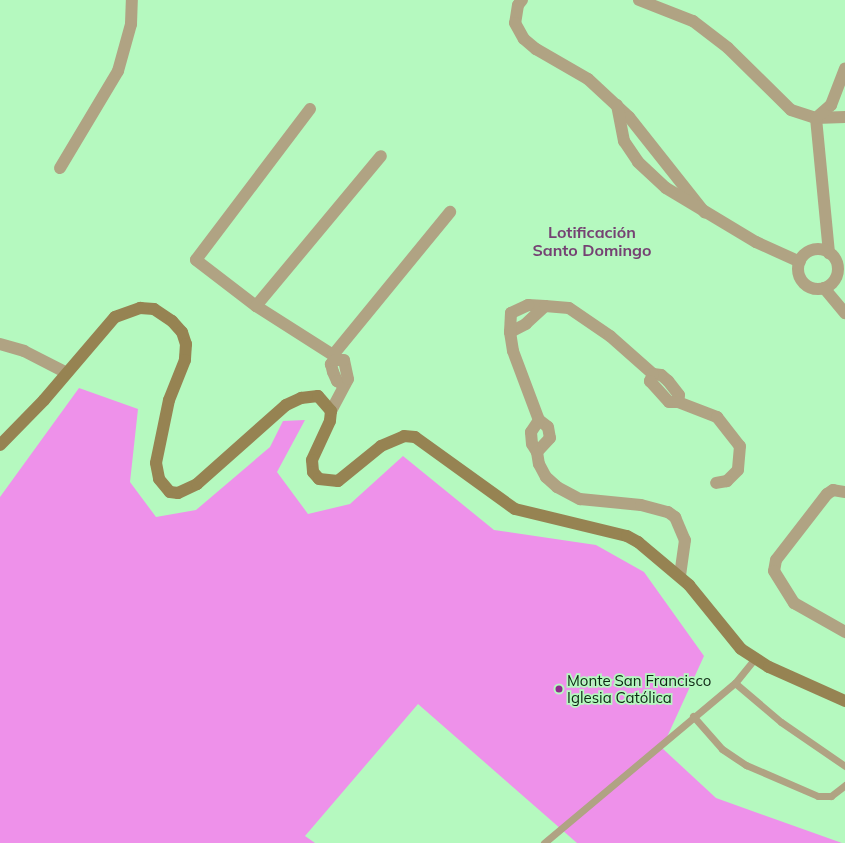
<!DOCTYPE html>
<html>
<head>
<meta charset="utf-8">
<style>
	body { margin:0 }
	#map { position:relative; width:845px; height:843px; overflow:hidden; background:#b5f9bf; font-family:Mulish,sans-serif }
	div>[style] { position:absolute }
	.forest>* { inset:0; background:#ee91ea }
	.lane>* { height:7px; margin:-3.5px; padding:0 3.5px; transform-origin:3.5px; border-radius:3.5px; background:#b0a383 }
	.street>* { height:12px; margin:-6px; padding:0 6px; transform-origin:6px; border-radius:6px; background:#b0a383 }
	.street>.ring { margin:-6px; padding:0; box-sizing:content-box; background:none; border:12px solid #b0a383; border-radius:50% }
	.secondary>* { height:12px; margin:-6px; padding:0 6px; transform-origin:6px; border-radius:6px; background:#968352 }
	.dots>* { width:11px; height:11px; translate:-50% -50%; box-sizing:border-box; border:2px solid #b5f9bf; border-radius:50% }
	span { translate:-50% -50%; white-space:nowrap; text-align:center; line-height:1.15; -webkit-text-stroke:3.5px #b5f9bf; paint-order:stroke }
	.poi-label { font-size:15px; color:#0d2813 }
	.left { translate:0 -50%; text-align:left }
	.neighbourhood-label { font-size:16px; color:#754273; font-weight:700 }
</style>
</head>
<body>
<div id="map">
	<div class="forest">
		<i style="clip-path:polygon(79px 388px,138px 409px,130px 482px,156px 517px,196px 510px,270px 447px,283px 421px,305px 420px,277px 472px,308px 514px,350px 504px,403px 456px,494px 530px,596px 545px,644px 572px,704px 656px,662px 748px,716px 798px,842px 843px,577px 843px,418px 704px,305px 836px,315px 843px,0 843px,0 497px)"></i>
	</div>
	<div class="lane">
		<i style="left:735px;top:683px;width:60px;rotate:40.3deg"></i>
		<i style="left:781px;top:722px;width:78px;rotate:34.5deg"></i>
		<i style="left:693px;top:716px;width:44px;rotate:48.7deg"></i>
		<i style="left:722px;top:749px;width:29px;rotate:34deg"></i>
		<i style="left:746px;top:765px;width:78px;rotate:23.3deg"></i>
		<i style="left:818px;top:796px;width:13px"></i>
		<i style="left:831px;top:796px;width:18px;rotate:-38deg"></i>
		<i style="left:544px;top:843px;width:249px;rotate:-40deg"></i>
		<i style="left:735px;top:683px;width:32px;rotate:-51deg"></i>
	</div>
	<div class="street">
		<i style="left:522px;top:0;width:6px;rotate:129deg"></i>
		<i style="left:518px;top:5px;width:18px;rotate:99deg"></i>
		<i style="left:515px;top:23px;width:18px;rotate:61deg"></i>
		<i style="left:524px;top:39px;width:16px;rotate:40deg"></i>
		<i style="left:536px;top:49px;width:60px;rotate:30deg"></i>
		<i style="left:588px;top:79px;width:56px;rotate:42.8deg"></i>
		<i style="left:629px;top:117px;width:122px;rotate:51.6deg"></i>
		<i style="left:639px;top:0;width:58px;rotate:21.3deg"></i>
		<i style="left:693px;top:21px;width:44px;rotate:37.6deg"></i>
		<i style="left:728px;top:48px;width:88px;rotate:44.5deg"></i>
		<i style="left:791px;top:110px;width:26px;rotate:18deg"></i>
		<i style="left:816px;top:118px;width:29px;rotate:-2deg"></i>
		<i style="left:617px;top:105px;width:37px;rotate:79deg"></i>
		<i style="left:624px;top:141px;width:25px;rotate:56deg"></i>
		<i style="left:638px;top:162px;width:38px;rotate:43deg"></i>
		<i style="left:666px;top:188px;width:105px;rotate:31deg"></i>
		<i style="left:756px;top:242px;width:48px;rotate:24.4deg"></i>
		<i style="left:310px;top:109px;width:189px;rotate:127.1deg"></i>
		<i style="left:196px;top:260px;width:76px;rotate:37.5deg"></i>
		<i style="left:256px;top:306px;width:91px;rotate:32.5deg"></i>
		<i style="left:333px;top:355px;width:5px;rotate:68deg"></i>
		<i style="left:816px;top:118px;width:136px;rotate:84.5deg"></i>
		<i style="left:816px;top:118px;width:20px;rotate:-41deg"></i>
		<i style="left:831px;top:105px;width:39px;rotate:-69deg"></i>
		<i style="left:60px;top:168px;width:113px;rotate:-59.1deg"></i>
		<i style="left:118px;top:71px;width:49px;rotate:-74.5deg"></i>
		<i style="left:131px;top:24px;width:24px;rotate:-88deg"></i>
		<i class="ring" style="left:798px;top:249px;width:28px;height:28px"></i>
		<i style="left:824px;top:288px;width:33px;rotate:50deg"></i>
		<i style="left:528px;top:305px;width:17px;rotate:3deg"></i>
		<i style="left:545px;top:306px;width:26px;rotate:137deg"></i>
		<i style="left:526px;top:324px;width:18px;rotate:153deg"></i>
		<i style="left:510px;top:332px;width:19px;rotate:-87deg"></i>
		<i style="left:511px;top:313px;width:19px;rotate:-25deg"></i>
		<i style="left:256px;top:306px;width:195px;rotate:-50.2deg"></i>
		<i style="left:545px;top:306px;width:24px;rotate:5deg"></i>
		<i style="left:569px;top:308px;width:50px;rotate:34.3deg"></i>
		<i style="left:610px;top:336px;width:57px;rotate:41.5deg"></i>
		<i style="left:510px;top:332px;width:19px;rotate:81deg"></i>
		<i style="left:513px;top:351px;width:74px;rotate:69.4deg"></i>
		<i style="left:0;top:344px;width:25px;rotate:16deg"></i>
		<i style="left:24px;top:351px;width:48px;rotate:27.1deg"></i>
		<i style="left:333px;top:355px;width:185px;rotate:-50.7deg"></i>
		<i style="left:335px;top:360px;width:6px;rotate:135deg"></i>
		<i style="left:331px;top:364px;width:8px;rotate:76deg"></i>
		<i style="left:333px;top:372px;width:10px;rotate:66deg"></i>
		<i style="left:337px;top:381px;width:8px;rotate:30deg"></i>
		<i style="left:678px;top:402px;width:7px;rotate:-82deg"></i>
		<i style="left:679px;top:395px;width:18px;rotate:-128deg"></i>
		<i style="left:668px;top:381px;width:9px;rotate:-139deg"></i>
		<i style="left:661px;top:375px;width:8px;rotate:-173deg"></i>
		<i style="left:653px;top:374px;width:8px;rotate:113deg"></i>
		<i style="left:650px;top:381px;width:28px;rotate:48deg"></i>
		<i style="left:669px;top:402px;width:9px"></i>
		<i style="left:678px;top:402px;width:42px;rotate:21deg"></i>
		<i style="left:717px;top:417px;width:37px;rotate:52deg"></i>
		<i style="left:740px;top:446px;width:24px;rotate:95deg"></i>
		<i style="left:738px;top:470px;width:16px;rotate:135deg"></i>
		<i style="left:727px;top:481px;width:11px;rotate:170deg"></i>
		<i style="left:331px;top:411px;width:36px;rotate:-62deg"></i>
		<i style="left:348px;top:379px;width:19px;rotate:-102deg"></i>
		<i style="left:344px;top:360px;width:9px;rotate:180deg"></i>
		<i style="left:539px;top:420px;width:11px;rotate:38deg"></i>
		<i style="left:548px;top:427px;width:11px;rotate:80deg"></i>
		<i style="left:550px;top:438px;width:19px;rotate:133deg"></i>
		<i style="left:537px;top:452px;width:9px;rotate:-122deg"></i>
		<i style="left:532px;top:444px;width:12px;rotate:-95deg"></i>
		<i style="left:531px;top:432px;width:14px;rotate:-56deg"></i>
		<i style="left:537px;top:452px;width:12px;rotate:81deg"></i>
		<i style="left:539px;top:464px;width:15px;rotate:62deg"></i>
		<i style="left:546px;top:477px;width:15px;rotate:42deg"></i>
		<i style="left:557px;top:487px;width:26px;rotate:28deg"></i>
		<i style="left:580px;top:499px;width:61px;rotate:5.6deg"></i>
		<i style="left:641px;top:505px;width:28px;rotate:15deg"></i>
		<i style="left:668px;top:512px;width:9px;rotate:36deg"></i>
		<i style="left:675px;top:517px;width:25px;rotate:67deg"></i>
		<i style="left:685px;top:540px;width:36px;rotate:98deg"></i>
		<i style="left:845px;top:492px;width:12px;rotate:-171deg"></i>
		<i style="left:833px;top:490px;width:7px;rotate:146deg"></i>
		<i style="left:827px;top:494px;width:83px;rotate:127.7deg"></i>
		<i style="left:776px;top:560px;width:11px;rotate:100deg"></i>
		<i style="left:774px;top:571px;width:38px;rotate:58deg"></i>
		<i style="left:794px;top:603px;width:59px;rotate:29.6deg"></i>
	</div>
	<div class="secondary">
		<i style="left:0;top:445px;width:63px;rotate:-45.6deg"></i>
		<i style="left:44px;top:400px;width:109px;rotate:-49.5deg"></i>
		<i style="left:115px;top:317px;width:27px;rotate:-20deg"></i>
		<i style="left:140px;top:308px;width:14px;rotate:4deg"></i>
		<i style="left:154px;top:309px;width:22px;rotate:34deg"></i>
		<i style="left:172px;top:321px;width:15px;rotate:48deg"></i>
		<i style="left:182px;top:332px;width:13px;rotate:72deg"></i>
		<i style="left:186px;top:344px;width:16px;rotate:94deg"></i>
		<i style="left:185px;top:360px;width:43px;rotate:111.8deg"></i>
		<i style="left:169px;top:400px;width:64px;rotate:101.7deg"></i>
		<i style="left:156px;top:463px;width:16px;rotate:79deg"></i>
		<i style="left:159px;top:479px;width:17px;rotate:50deg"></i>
		<i style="left:170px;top:492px;width:8px;rotate:7deg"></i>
		<i style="left:178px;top:493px;width:21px;rotate:-25deg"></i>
		<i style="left:197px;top:484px;width:119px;rotate:-41.6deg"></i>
		<i style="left:286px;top:405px;width:17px;rotate:-25deg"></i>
		<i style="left:301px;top:398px;width:17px;rotate:-7deg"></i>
		<i style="left:318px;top:396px;width:20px;rotate:49deg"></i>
		<i style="left:331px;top:411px;width:10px;rotate:96deg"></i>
		<i style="left:330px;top:421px;width:43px;rotate:114.8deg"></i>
		<i style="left:312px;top:460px;width:12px;rotate:85deg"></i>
		<i style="left:313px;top:472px;width:9px;rotate:49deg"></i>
		<i style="left:319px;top:479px;width:19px;rotate:6deg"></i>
		<i style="left:338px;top:481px;width:55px;rotate:-39.1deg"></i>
		<i style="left:381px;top:446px;width:25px;rotate:-23deg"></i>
		<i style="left:404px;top:436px;width:11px;rotate:5deg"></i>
		<i style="left:415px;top:437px;width:123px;rotate:35.8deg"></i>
		<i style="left:515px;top:509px;width:115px;rotate:13.6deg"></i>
		<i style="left:627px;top:536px;width:13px;rotate:29deg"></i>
		<i style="left:638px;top:542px;width:67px;rotate:40.1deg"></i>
		<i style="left:689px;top:585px;width:82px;rotate:50.9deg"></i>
		<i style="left:741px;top:649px;width:33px;rotate:33deg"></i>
		<i style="left:769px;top:667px;width:83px;rotate:24.1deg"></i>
	</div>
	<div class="dots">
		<i style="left:559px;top:689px;background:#8f288d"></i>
	</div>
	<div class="poi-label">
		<span class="left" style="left:567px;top:689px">Monte San Francisco<br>Iglesia Católica</span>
	</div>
	<div class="neighbourhood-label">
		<span style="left:592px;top:241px">Lotificación<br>Santo Domingo</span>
	</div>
</div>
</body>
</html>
